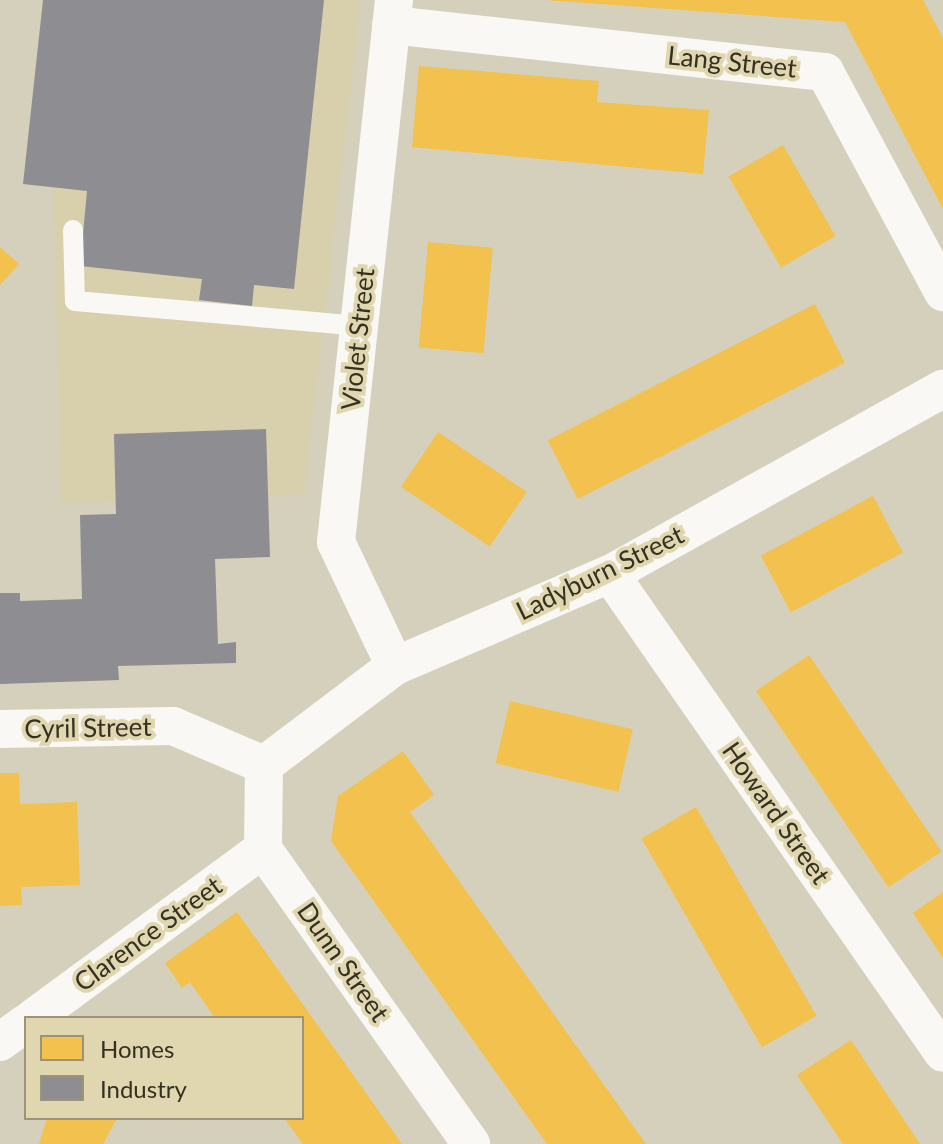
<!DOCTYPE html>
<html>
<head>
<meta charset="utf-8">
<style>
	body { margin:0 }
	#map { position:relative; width:943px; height:1144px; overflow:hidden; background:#d5d0bb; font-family:Lato,sans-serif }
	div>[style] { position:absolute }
	.built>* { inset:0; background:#d8cfac }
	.homes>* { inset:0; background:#f2c14e; transform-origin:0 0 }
	.industry>* { inset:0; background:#8d8d92 }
	.service>* { height:20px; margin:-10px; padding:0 10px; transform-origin:10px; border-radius:10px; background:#f9f8f5 }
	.minor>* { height:38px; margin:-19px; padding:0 19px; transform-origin:19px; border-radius:19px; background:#f9f8f5 }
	span { translate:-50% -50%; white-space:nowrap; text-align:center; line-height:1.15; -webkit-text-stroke:8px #e0d6b0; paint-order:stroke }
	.street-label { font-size:26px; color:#353122 }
	.legend { position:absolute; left:24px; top:1016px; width:280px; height:104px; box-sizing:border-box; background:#e0d6b0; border:2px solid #9c9477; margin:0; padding:10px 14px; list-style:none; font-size:24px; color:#353122 }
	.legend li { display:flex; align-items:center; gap:16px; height:40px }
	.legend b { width:40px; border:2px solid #9c9477 }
</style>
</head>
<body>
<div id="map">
	<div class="built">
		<i style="clip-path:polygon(49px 0,361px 0,304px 494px,61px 503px)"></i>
	</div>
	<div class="homes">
		<i style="clip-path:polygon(545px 0,923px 0,943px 38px,943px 209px,845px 22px)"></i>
		<i style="clip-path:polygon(419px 66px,599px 81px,597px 102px,709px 110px,703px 174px,412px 147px)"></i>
		<i style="left:783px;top:145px;width:105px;height:63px;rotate:60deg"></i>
		<i style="left:428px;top:242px;width:65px;height:106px;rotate:5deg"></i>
		<i style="clip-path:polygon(0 247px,19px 264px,0 285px)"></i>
		<i style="left:815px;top:304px;width:66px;height:300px;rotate:63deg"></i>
		<i style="left:438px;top:432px;width:107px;height:66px;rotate:34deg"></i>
		<i style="left:873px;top:496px;width:64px;height:127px;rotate:62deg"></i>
		<i style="left:809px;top:655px;width:237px;height:64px;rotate:56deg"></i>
		<i style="left:510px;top:701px;width:126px;height:64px;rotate:13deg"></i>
		<i style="clip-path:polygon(403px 751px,434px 795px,410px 812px,646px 1144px,547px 1144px,331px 841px,338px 796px)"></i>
		<i style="clip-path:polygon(0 773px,19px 773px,20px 804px,77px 802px,80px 885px,21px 887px,22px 905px,0 906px)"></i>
		<i style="left:696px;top:807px;width:241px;height:63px;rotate:60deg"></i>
		<i style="clip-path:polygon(943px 892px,943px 958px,913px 913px)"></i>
		<i style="clip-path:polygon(237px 912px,344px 1062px,402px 1144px,303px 1144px,284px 1118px,302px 1118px,302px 1018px,215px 1018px,190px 982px,182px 988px,165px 963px)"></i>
		<i style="clip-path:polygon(851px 1040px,920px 1144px,843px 1144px,797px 1075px)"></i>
		<i style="clip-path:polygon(47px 1118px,117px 1118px,103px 1144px,39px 1144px)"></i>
	</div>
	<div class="industry">
		<i style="clip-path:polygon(43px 0,324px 0,294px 289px,254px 285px,252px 306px,199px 300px,202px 279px,80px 266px,87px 191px,23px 184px)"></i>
		<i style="clip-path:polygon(266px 429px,270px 557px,215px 559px,218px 644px,236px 642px,236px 663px,118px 666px,119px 680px,0 684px,0 593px,20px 593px,20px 601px,82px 599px,80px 515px,116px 514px,114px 434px)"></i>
	</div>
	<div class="service">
		<i style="left:73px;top:230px;width:71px;rotate:88.4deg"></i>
		<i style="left:75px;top:301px;width:285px;rotate:5deg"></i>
	</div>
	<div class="minor">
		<i style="left:394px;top:0;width:545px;rotate:96.11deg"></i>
		<i style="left:336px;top:542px;width:137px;rotate:64.6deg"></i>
		<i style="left:391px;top:25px;width:437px;rotate:6.2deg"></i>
		<i style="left:825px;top:72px;width:250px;rotate:61.8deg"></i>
		<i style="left:610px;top:574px;width:583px;rotate:55.19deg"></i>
		<i style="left:0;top:729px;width:173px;rotate:-1deg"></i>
		<i style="left:173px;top:726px;width:99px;rotate:23.2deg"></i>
		<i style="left:264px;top:765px;width:164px;rotate:-37.1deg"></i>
		<i style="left:395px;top:666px;width:234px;rotate:-23.2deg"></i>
		<i style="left:610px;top:574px;width:381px;rotate:-29.1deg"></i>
		<i style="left:264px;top:765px;width:84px;rotate:90.7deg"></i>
		<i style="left:263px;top:849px;width:361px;rotate:54.8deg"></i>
		<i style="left:33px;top:1018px;width:285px;rotate:-36.3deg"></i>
		<i style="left:0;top:1042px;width:32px;rotate:-36deg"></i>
	</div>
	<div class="street-label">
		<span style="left:732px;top:62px;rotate:6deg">Lang Street</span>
		<span style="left:358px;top:339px;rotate:-84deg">Violet Street</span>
		<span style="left:600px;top:573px;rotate:-26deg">Ladyburn Street</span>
		<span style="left:88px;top:728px;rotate:-1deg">Cyril Street</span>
		<span style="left:776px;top:813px;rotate:55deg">Howard Street</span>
		<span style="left:148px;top:934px;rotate:-36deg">Clarence Street</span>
		<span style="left:343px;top:962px;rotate:55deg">Dunn Street</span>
	</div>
	<ul class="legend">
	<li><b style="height:22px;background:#f2c14e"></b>Homes</li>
	<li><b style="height:22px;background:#8d8d92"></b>Industry</li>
	</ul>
</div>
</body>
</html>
